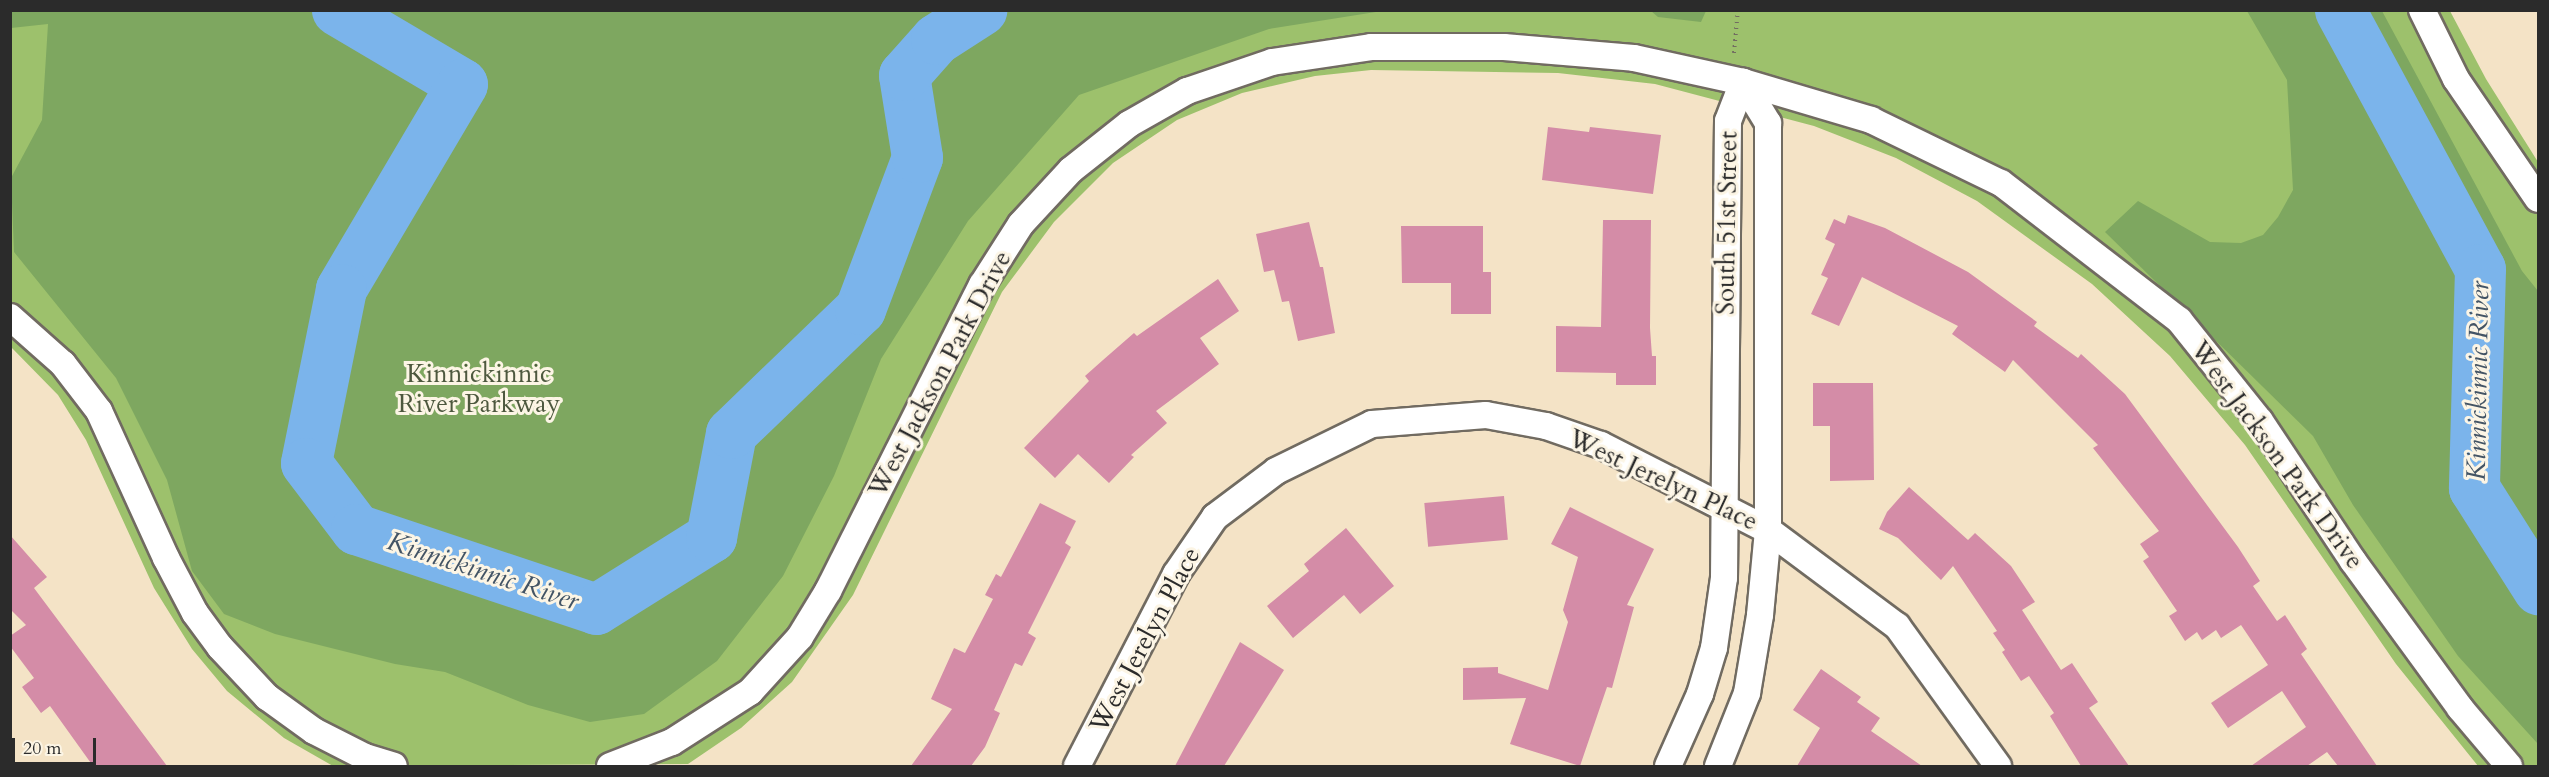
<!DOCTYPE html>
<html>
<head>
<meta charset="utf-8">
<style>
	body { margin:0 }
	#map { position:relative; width:2549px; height:777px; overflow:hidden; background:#f4e3c6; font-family:Cardo,serif }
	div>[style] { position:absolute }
	.green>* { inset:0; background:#9dc16c }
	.forest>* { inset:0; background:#7ea760 }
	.river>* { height:51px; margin:-25.5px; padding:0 25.5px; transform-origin:25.5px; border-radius:25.5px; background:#7bb4eb }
	.building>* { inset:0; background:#d48ca7; transform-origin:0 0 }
	.path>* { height:4px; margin-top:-2px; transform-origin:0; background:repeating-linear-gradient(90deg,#716b61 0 1.5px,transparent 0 6px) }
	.roads { filter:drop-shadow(2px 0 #716b61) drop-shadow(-2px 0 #716b61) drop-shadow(0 2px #716b61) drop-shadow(0 -2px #716b61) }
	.minor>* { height:26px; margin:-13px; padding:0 13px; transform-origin:13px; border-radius:13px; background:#fff }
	span { translate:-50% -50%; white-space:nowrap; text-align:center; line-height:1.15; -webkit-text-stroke:6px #fcf5e5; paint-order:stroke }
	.street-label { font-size:26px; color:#2b2b2b }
	.park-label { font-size:26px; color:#4d583e }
	.water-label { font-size:27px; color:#435465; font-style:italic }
	.frame { position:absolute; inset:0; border:12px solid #2b2b2b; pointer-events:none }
	.scale { position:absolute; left:12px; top:738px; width:84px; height:27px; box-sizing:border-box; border:3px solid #2b2b2b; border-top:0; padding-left:8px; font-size:18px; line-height:21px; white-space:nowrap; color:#2b2b2b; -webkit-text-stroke:4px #fcf5e5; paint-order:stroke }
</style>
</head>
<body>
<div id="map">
	<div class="green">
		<i style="clip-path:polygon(10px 11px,2450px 11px,2486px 79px,2538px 162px,2538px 766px,2478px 766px,2396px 664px,2245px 445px,2170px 356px,2092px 284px,1977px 201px,1896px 158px,1814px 126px,1655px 84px,1558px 73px,1371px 70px,1315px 76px,1242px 93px,1177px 120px,1113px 163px,1054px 222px,1002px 292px,853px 595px,792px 682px,741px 728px,688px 764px,333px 766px,284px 738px,227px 691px,192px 649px,154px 588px,86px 440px,58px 395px,11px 347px)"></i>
	</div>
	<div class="forest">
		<i style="clip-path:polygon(10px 11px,11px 10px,1382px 11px,1269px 29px,1079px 95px,968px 221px,881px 359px,834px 476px,783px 576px,717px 661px,644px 714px,590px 722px,528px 705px,445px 672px,395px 664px,275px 634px,224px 614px,192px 571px,167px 480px,116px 378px,14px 252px,11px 178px,42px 120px,48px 24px,11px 28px)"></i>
		<i style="clip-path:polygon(1651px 11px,1706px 11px,1701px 22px,1658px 17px)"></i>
		<i style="clip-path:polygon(2247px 11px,2382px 11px,2522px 271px,2538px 291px,2538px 744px,2458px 656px,2353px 505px,2313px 436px,2105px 232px,2138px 201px,2210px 242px,2241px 243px,2263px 235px,2278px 217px,2293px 190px,2287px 80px)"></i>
	</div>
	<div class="river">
		<i style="left:337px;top:10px;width:145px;rotate:30.6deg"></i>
		<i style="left:462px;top:84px;width:238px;rotate:120.6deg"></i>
		<i style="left:341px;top:289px;width:177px;rotate:101.4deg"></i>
		<i style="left:306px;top:463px;width:83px;rotate:52.9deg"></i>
		<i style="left:356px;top:529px;width:253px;rotate:18.4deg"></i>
		<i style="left:596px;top:609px;width:136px;rotate:-32.1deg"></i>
		<i style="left:711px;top:537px;width:106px;rotate:-79.1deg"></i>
		<i style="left:731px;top:433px;width:179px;rotate:-43.9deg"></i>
		<i style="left:860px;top:309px;width:162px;rotate:-69.4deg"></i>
		<i style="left:917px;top:157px;width:83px;rotate:-99deg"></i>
		<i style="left:904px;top:75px;width:48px;rotate:-48.4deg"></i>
		<i style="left:936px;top:39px;width:54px;rotate:-32.8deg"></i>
		<i style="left:2340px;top:10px;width:294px;rotate:61.6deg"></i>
		<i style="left:2480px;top:269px;width:219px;rotate:91.6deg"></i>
		<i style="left:2474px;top:488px;width:120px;rotate:57.6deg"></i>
	</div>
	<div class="building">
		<i style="clip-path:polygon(1548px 127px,1589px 132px,1590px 127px,1661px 135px,1653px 194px,1542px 180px)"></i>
		<i style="clip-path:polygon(1848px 215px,1885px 228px,1968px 272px,2037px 322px,2034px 326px,2078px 358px,2081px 354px,2125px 394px,2238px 547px,2260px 581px,2253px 586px,2277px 621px,2285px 615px,2307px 649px,2301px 654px,2377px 766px,2338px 766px,2327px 752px,2307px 766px,2251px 766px,2306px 727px,2282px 691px,2228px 728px,2211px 703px,2268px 665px,2241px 625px,2221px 638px,2216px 630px,2202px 640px,2197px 632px,2185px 641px,2169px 616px,2177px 611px,2143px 561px,2149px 557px,2140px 544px,2159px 531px,2093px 448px,2098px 445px,2013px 360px,2005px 372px,1952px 334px,1958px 326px,1862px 277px,1839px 326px,1811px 314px,1828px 278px,1821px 275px,1835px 244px,1825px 239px,1834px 219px,1845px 224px)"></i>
		<i style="clip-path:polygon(1603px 220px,1651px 220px,1650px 328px,1652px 356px,1656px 356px,1656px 385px,1616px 385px,1616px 373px,1556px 372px,1556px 326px,1601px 327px)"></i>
		<i style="clip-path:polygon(1309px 222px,1320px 267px,1323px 267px,1335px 333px,1298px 341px,1289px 301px,1282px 302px,1274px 270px,1264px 272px,1256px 234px)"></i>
		<i style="clip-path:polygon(1401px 226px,1483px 226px,1483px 272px,1491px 272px,1491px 314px,1451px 314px,1451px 283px,1402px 283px)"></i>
		<i style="clip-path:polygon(1218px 279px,1239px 311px,1200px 338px,1219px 364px,1156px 411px,1167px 423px,1131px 455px,1134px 457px,1109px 483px,1078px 454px,1055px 478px,1024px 448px,1089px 381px,1085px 376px,1103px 360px,1134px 333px,1137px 336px)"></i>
		<i style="clip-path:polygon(1813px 383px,1873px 383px,1874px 480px,1830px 481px,1830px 426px,1813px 426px)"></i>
		<i style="clip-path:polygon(1909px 487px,1968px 540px,1975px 533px,2011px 566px,2035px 602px,2022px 610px,2061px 670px,2072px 663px,2098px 702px,2089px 708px,2129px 766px,2081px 766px,2050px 716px,2054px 713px,2029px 676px,2021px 681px,2002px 652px,2005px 650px,1993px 633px,1997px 631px,1953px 566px,1941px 580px,1898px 538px,1879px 529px,1887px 512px)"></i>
		<i style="left:1504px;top:496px;width:44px;height:80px;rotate:85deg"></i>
		<i style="clip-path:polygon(1040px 503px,1076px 521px,1065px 543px,1071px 547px,1028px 633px,1036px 638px,1022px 666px,1015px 663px,994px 710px,1000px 713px,985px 747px,971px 766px,911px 766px,952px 709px,931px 699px,954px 648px,965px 653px,993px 599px,985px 595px,996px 574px,1001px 577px)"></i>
		<i style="clip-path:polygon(1570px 507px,1654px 549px,1627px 605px,1634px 607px,1612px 688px,1607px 687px,1580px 766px,1510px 744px,1526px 698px,1463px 700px,1463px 668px,1498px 667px,1498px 673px,1548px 690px,1568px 622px,1563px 610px,1578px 557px,1551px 544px)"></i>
		<i style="clip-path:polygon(1346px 528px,1394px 586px,1360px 614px,1344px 595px,1293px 638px,1267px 606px,1309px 571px,1304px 564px)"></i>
		<i style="clip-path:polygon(10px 535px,47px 577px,34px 588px,167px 766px,93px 766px,50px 706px,41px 713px,22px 687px,34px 678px,10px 646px,10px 636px,26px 625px,10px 609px)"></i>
		<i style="clip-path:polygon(1240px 642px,1284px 670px,1224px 766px,1175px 766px)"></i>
		<i style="clip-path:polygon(1821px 669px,1861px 697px,1857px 702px,1880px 718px,1871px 731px,1922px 766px,1797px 766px,1820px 728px,1793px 710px)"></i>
	</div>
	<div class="path">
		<i style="left:1734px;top:53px;width:43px;rotate:-84.7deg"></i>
	</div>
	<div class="roads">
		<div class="minor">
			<i style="left:2422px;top:10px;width:77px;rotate:63.8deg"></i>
			<i style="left:2456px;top:79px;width:145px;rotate:55.7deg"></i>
			<i style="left:10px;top:317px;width:71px;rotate:41.6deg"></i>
			<i style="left:63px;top:364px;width:59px;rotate:52.5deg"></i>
			<i style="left:99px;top:411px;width:162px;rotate:65.5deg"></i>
			<i style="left:166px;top:558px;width:62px;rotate:62.2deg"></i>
			<i style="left:195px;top:613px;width:42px;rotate:53.7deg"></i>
			<i style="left:220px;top:647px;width:69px;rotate:46.8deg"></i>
			<i style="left:267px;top:697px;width:58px;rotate:35.9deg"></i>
			<i style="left:314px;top:731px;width:57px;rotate:27deg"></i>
			<i style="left:365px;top:757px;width:30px;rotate:17deg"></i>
			<i style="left:610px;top:766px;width:66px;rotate:-21.2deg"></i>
			<i style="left:672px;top:742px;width:93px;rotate:-32.7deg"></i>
			<i style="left:750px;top:692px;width:74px;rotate:-47.7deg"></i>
			<i style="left:800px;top:637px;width:54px;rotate:-58.7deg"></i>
			<i style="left:828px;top:591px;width:343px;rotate:-63.3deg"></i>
			<i style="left:982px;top:285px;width:72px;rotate:-57.4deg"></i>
			<i style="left:1021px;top:224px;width:74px;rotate:-47.2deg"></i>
			<i style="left:1071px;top:170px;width:74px;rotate:-38.4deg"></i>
			<i style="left:1129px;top:124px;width:67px;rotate:-29.6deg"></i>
			<i style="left:1187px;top:91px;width:90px;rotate:-18.8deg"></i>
			<i style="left:1272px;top:62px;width:100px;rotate:-8.6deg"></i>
			<i style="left:1371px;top:47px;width:133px"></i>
			<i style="left:1504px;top:47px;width:130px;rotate:4.8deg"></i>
			<i style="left:1634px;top:58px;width:112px;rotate:12.4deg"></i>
			<i style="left:1743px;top:82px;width:134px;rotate:16.5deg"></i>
			<i style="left:1871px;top:120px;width:144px;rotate:25.9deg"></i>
			<i style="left:2001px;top:183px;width:225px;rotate:37.6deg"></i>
			<i style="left:2179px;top:320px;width:129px;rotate:51.3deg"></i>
			<i style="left:2260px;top:421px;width:168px;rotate:56.4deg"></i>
			<i style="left:2353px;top:561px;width:182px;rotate:53.9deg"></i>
			<i style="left:2460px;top:708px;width:76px;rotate:49.8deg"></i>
			<i style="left:1077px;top:766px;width:216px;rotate:-62.7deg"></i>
			<i style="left:1176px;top:574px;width:69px;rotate:-55.6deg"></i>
			<i style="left:1215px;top:517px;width:76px;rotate:-37deg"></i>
			<i style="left:1276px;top:471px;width:107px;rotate:-26.1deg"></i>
			<i style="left:1372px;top:424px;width:114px;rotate:-4.5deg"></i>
			<i style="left:1486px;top:415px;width:61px;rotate:10.4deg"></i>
			<i style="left:1546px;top:426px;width:58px;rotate:19.1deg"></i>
			<i style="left:1601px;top:445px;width:187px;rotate:27deg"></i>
			<i style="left:1768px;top:530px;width:161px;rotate:36.7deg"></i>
			<i style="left:1897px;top:626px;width:173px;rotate:54.2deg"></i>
			<i style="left:1668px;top:766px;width:79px;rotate:-66deg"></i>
			<i style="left:1700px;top:694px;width:48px;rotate:-73.1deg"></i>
			<i style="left:1714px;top:648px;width:71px;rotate:-81.9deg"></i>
			<i style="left:1724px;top:578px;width:457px;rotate:-89.5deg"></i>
			<i style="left:1728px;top:121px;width:42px;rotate:-69deg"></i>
			<i style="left:1718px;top:766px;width:79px;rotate:-68.3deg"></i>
			<i style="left:1747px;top:693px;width:79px;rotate:-80.5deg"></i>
			<i style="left:1760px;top:615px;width:85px;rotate:-84.6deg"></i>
			<i style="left:1768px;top:530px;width:407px;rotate:-90deg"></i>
			<i style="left:1768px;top:123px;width:48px;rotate:-121.4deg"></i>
		</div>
	</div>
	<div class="street-label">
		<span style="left:1727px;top:223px;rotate:-89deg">South 51st Street</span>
		<span style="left:940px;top:374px;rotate:-62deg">West Jackson Park Drive</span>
		<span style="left:2277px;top:455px;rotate:54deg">West Jackson Park Drive</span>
		<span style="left:1663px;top:480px;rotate:25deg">West Jerelyn Place</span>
		<span style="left:1145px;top:640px;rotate:-62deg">West Jerelyn Place</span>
	</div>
	<div class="park-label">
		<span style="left:479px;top:389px">Kinnickinnic<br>River Parkway</span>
	</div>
	<div class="water-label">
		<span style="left:2478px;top:381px;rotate:-89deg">Kinnickinnic River</span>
		<span style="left:483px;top:571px;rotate:18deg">Kinnickinnic River</span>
	</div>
	<div class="frame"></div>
	<div class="scale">20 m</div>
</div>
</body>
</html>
